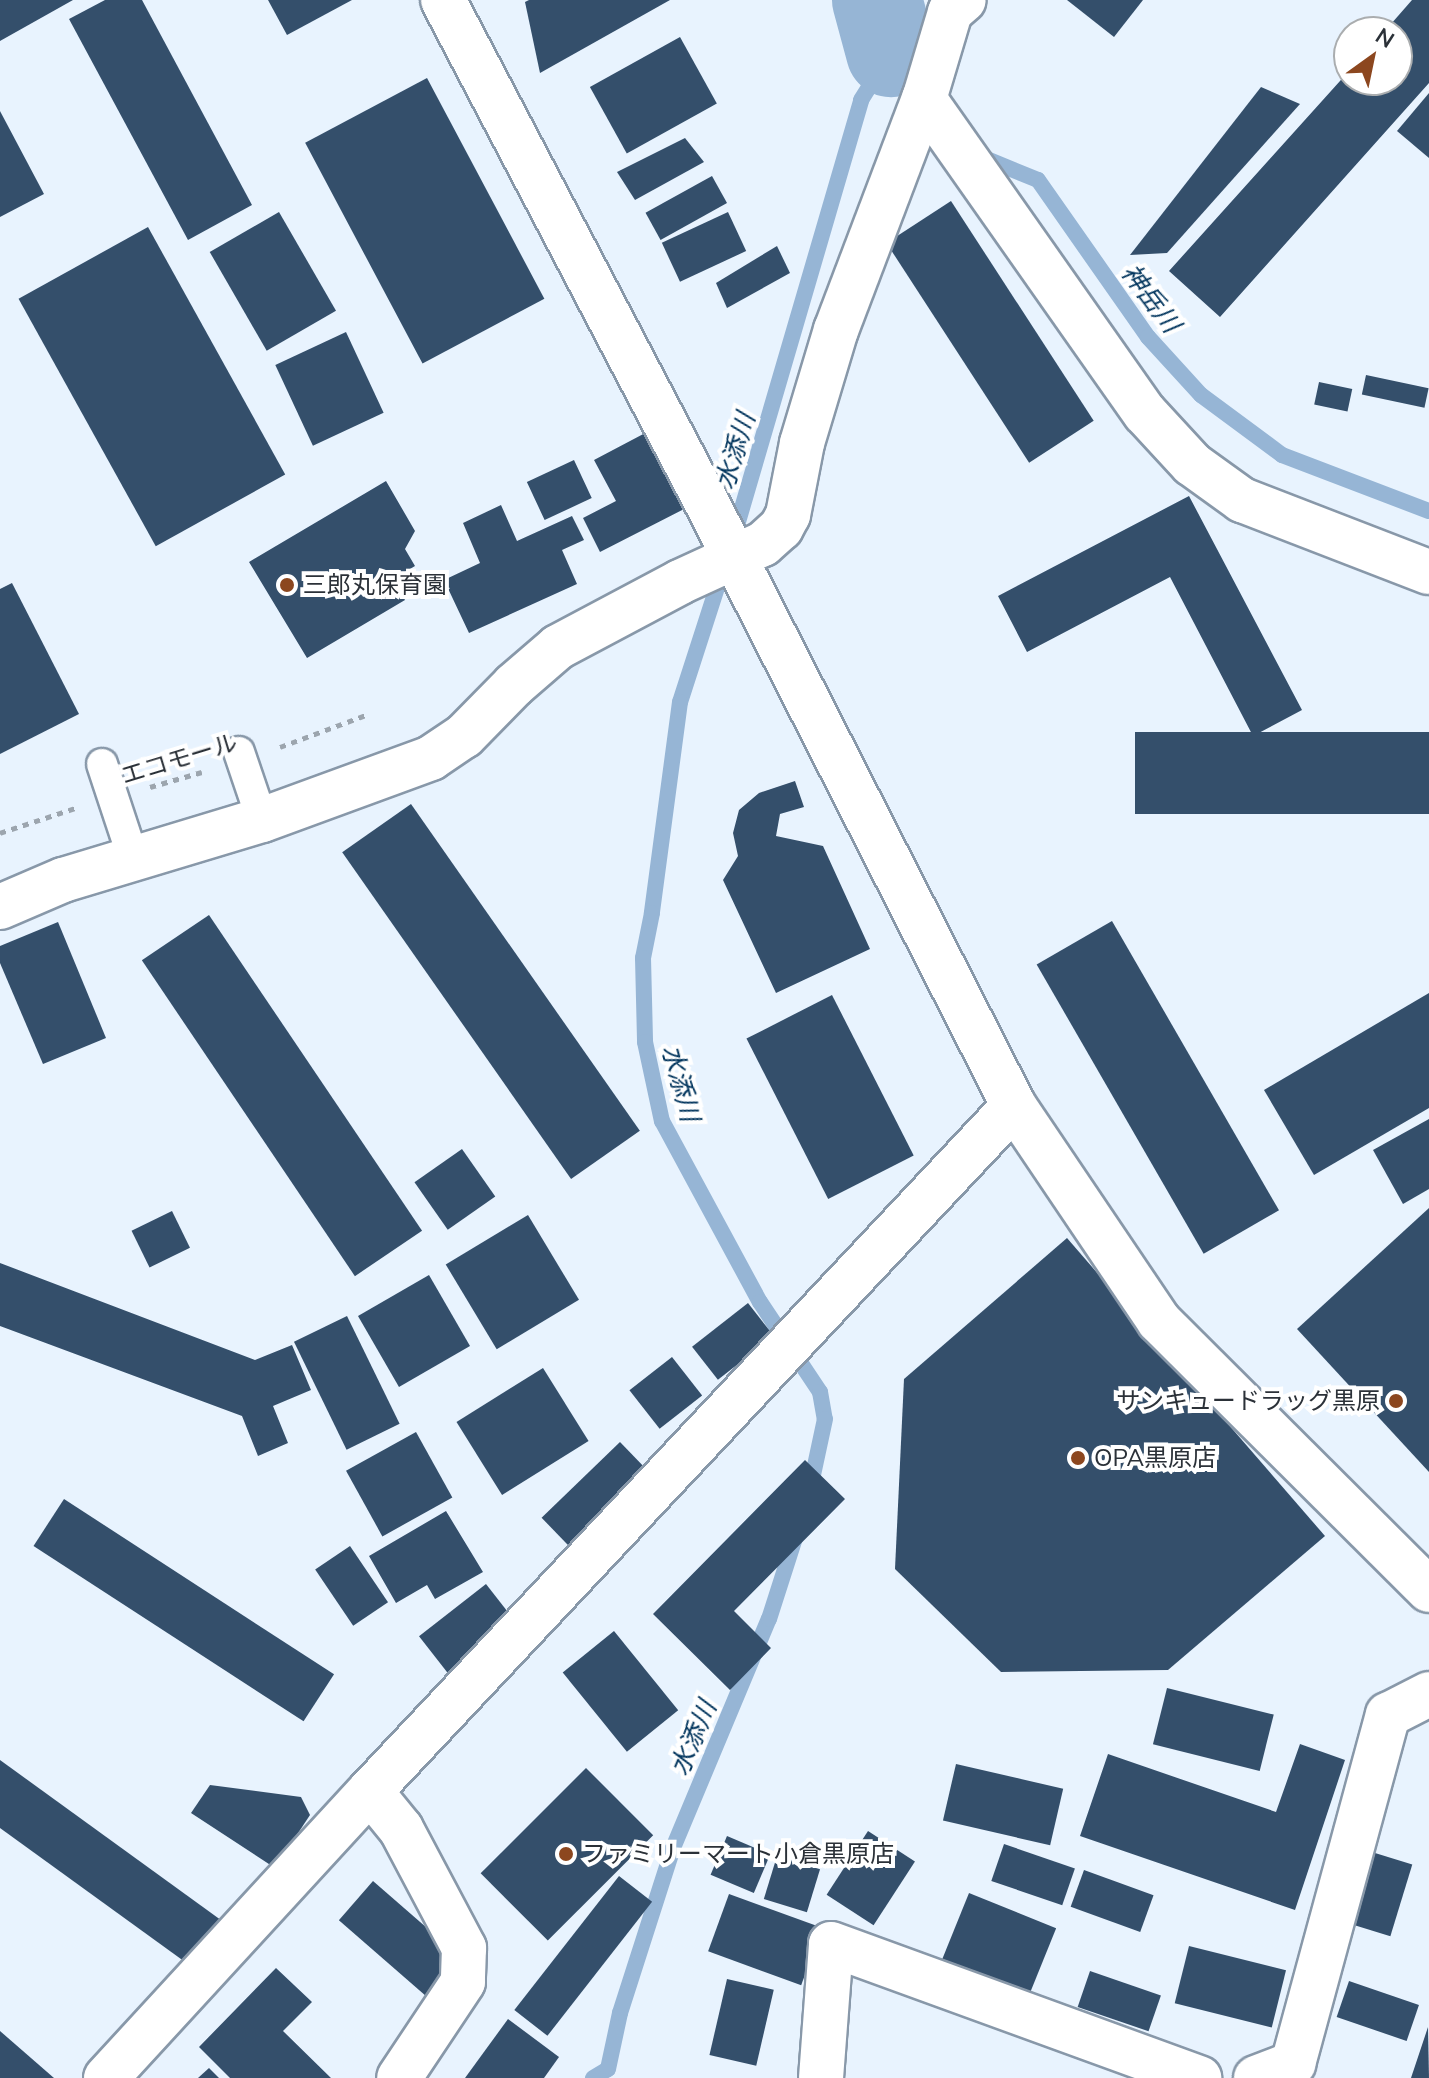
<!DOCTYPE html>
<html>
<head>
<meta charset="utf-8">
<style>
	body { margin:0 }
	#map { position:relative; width:1429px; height:2078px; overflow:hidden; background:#e8f3fe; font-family:Mulish,"Noto Sans JP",sans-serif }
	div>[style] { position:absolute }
	.stream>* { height:16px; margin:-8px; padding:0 8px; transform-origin:8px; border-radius:8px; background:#96b5d5 }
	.river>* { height:90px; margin:-45px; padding:0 45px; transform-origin:45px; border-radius:45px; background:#96b5d5 }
	.building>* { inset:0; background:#344f6b; transform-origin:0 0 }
	.path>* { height:5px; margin-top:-2.5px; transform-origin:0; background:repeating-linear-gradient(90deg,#9ca5ae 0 6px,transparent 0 12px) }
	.roads { filter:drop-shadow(2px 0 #8898a9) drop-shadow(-2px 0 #8898a9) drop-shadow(0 2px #8898a9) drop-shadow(0 -2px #8898a9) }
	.service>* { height:30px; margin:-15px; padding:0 15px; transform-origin:15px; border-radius:15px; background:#fff }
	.minor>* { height:44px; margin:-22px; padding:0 22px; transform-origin:22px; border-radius:22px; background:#fff }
	.tertiary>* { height:44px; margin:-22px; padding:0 22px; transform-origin:22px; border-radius:22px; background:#fff }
	.dots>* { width:22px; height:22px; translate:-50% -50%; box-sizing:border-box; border:4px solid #fff; border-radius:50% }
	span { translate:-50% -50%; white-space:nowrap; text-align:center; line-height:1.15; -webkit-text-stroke:8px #fff; paint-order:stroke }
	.poi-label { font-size:24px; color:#2b3138 }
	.left { translate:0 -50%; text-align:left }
	.right { translate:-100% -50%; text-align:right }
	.street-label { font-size:24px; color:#2b3138 }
	.water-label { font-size:26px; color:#02355d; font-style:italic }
	.north { position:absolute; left:1333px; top:16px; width:80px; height:80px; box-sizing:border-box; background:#fff; border:2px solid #aaadaf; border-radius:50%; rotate:33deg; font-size:22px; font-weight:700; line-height:32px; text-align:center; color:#2b3138 }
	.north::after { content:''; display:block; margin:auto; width:28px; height:36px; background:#8c471f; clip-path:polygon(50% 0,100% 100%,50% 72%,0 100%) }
</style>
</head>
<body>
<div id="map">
	<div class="stream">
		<i style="left:979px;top:152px;width:8px;rotate:50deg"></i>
		<i style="left:984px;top:158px;width:58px;rotate:22.2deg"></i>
		<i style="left:1038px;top:180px;width:192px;rotate:55deg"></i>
		<i style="left:1148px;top:337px;width:79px;rotate:47.6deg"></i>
		<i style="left:1201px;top:395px;width:101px;rotate:36.5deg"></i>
		<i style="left:1282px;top:455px;width:157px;rotate:20.9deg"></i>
		<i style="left:733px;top:539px;width:457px;rotate:-73.7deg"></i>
		<i style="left:861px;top:100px;width:57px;rotate:-58deg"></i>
		<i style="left:891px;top:52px;width:21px;rotate:14deg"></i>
		<i style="left:911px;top:57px;width:26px;rotate:54deg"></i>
		<i style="left:723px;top:569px;width:140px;rotate:107.9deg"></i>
		<i style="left:680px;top:702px;width:213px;rotate:97.6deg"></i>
		<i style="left:652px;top:913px;width:46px;rotate:101.3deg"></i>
		<i style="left:643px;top:958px;width:84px;rotate:88.6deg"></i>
		<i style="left:645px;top:1042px;width:81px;rotate:77.9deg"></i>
		<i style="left:662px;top:1121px;width:206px;rotate:61.6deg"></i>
		<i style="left:760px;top:1302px;width:108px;rotate:56.3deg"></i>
		<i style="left:820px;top:1392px;width:27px;rotate:80deg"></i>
		<i style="left:825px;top:1419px;width:72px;rotate:102.1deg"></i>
		<i style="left:593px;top:2078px;width:17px;rotate:-31deg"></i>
		<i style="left:608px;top:2069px;width:57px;rotate:-77.9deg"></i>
		<i style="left:620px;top:2013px;width:173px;rotate:-72.2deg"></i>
		<i style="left:673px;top:1848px;width:248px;rotate:-67.3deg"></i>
		<i style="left:769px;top:1619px;width:85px;rotate:-72.2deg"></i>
	</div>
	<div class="river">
		<i style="left:877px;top:0;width:54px;rotate:74.9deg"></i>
	</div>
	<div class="building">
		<i style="clip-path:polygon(0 0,73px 0,0 41px)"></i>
		<i style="clip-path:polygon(105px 0,142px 0,252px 205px,188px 240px,69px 19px)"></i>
		<i style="clip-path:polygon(268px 0,352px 0,287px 35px)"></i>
		<i style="clip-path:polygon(529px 0,670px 0,540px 73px,525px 2px)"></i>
		<i style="clip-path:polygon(1067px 0,1143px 0,1114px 37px)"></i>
		<i style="clip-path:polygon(1412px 0,1429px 0,1429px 83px,1220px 317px,1169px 271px,1349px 71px,1349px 80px,1397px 80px,1397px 32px,1384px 32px)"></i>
		<i style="left:680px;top:37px;width:76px;height:103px;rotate:61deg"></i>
		<i style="left:427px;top:78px;width:250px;height:138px;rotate:62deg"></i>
		<i style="clip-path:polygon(1261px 87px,1300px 104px,1167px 253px,1130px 255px)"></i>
		<i style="clip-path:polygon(1429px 93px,1429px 158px,1397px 131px)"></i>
		<i style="clip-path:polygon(0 111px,44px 194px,0 217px)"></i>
		<i style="clip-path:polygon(685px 138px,704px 162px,635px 200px,617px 172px)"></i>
		<i style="left:712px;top:176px;width:31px;height:76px;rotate:61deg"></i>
		<i style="left:951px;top:201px;width:262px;height:77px;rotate:57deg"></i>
		<i style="left:279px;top:212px;width:114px;height:80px;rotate:60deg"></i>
		<i style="left:728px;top:212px;width:43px;height:73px;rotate:65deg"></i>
		<i style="left:148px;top:227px;width:283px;height:148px;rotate:61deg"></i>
		<i style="clip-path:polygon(777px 246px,790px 273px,727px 308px,716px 283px)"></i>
		<i style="left:346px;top:332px;width:89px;height:78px;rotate:65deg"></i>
		<i style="left:1366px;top:375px;width:64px;height:20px;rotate:12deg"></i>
		<i style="left:1319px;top:382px;width:34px;height:23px;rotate:12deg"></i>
		<i style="clip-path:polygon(649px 431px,688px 507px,600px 552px,583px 518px,616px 501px,594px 460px)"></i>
		<i style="left:574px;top:460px;width:42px;height:52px;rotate:65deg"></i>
		<i style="clip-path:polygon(386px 481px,415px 531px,405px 549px,415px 566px,393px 579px,405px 600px,307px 658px,249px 562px)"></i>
		<i style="clip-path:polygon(1189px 496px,1302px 710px,1253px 736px,1170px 577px,1027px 652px,998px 596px)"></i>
		<i style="clip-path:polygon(501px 505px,517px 541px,572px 516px,584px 540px,562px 550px,577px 584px,469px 633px,444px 580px,480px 563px,463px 523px)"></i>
		<i style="clip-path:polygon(12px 583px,79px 714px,0 754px,0 589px)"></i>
		<i style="left:1429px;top:732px;width:82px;height:294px;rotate:90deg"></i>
		<i style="clip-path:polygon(795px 781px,804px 807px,780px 814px,776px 836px,823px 846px,870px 949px,776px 993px,723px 880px,738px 856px,733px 833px,739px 810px,759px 793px)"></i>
		<i style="left:411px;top:804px;width:399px;height:84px;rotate:55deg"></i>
		<i style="left:209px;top:915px;width:381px;height:81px;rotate:56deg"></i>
		<i style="left:1112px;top:921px;width:334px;height:87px;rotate:60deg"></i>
		<i style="clip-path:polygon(58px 922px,106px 1038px,43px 1064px,0 963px,0 946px)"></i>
		<i style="clip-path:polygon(1429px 993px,1429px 1108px,1314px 1175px,1264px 1090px)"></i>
		<i style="left:832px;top:995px;width:180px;height:96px;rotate:63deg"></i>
		<i style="clip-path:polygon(1429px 1119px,1429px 1189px,1403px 1204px,1373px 1150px)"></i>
		<i style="left:462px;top:1149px;width:58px;height:58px;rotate:55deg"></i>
		<i style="clip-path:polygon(1429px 1208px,1429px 1472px,1297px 1329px)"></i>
		<i style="left:172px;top:1211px;width:41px;height:45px;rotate:64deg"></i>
		<i style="left:528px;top:1215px;width:99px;height:96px;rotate:59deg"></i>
		<i style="clip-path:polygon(1067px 1238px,1325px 1536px,1168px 1670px,1001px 1672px,895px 1569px,904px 1379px)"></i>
		<i style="clip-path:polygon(0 1263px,255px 1360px,292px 1345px,311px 1390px,273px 1406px,288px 1443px,258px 1456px,242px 1416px,0 1326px)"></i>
		<i style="left:429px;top:1275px;width:82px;height:82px;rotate:60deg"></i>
		<i style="left:748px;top:1303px;width:42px;height:71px;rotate:52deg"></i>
		<i style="left:347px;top:1316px;width:120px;height:59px;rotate:64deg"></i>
		<i style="left:672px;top:1357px;width:49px;height:54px;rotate:52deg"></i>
		<i style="left:543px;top:1368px;width:86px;height:102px;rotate:58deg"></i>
		<i style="left:416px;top:1432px;width:75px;height:80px;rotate:61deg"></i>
		<i style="left:620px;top:1442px;width:40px;height:109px;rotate:46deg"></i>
		<i style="clip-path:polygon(805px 1460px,845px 1499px,734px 1611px,771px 1648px,730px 1690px,653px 1614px)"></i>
		<i style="left:64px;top:1499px;width:322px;height:56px;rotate:33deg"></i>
		<i style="clip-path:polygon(446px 1511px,483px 1572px,435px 1599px,427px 1585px,396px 1603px,369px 1556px)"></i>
		<i style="left:350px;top:1546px;width:68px;height:42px;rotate:56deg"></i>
		<i style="left:486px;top:1584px;width:46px;height:85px;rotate:52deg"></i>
		<i style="left:614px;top:1631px;width:102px;height:66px;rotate:51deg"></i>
		<i style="left:1167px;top:1688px;width:110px;height:58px;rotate:14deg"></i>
		<i style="clip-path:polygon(1300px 1744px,1345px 1760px,1295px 1910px,1080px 1836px,1108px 1754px,1276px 1812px)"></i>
		<i style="clip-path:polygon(0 1760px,225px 1923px,192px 1967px,0 1828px)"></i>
		<i style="left:956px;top:1764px;width:110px;height:58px;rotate:13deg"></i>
		<i style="left:586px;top:1768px;width:95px;height:149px;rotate:45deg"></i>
		<i style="clip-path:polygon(210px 1785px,301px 1797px,310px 1815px,275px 1868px,191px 1813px)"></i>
		<i style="left:868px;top:1831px;width:56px;height:76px;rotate:33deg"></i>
		<i style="left:727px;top:1836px;width:47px;height:42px;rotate:23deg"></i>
		<i style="left:1004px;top:1844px;width:75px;height:39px;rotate:19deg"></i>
		<i style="left:1375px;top:1853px;width:39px;height:75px;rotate:17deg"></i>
		<i style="left:777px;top:1856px;width:45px;height:45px;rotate:17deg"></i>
		<i style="left:1084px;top:1870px;width:74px;height:39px;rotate:20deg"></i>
		<i style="left:619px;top:1876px;width:42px;height:170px;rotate:38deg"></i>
		<i style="left:373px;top:1881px;width:118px;height:52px;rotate:41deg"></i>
		<i style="left:969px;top:1893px;width:94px;height:78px;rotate:22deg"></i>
		<i style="left:729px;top:1894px;width:99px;height:61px;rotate:20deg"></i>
		<i style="left:1189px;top:1946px;width:100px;height:59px;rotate:14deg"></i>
		<i style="clip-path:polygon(276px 1968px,312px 2002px,283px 2031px,331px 2078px,230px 2078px,199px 2047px)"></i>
		<i style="left:1090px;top:1971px;width:75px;height:38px;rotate:19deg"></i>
		<i style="left:727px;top:1979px;width:48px;height:78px;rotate:13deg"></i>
		<i style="left:1349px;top:1981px;width:74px;height:38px;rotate:19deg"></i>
		<i style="clip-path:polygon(508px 2019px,559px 2057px,544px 2078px,465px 2078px)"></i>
		<i style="clip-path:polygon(1428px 2027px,1429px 2078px,1411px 2078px)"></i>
		<i style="clip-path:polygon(0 2031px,54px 2078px,0 2078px)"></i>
		<i style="clip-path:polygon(209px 2068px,219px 2078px,198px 2078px)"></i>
	</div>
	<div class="path">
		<i style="left:280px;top:747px;width:92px;rotate:-20.4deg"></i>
		<i style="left:150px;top:787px;width:54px;rotate:-16.1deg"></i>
		<i style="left:0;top:833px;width:79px;rotate:-18.4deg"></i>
	</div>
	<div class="roads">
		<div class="service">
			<i style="left:239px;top:752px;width:72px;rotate:71.3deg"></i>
			<i style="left:102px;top:764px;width:102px;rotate:71.7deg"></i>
		</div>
		<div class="minor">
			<i style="left:924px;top:99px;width:384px;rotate:54.9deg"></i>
			<i style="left:1145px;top:413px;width:69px;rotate:47.3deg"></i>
			<i style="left:1192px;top:464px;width:62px;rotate:35.8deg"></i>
			<i style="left:1242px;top:500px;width:200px;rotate:21.1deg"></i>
			<i style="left:0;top:907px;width:69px;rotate:-23.2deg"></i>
			<i style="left:63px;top:880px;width:208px;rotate:-16.8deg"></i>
			<i style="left:262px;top:820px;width:180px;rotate:-20.1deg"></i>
			<i style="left:431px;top:758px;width:40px;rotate:-34deg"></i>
			<i style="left:464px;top:736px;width:71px;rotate:-45.6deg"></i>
			<i style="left:514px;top:685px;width:58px;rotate:-40.8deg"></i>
			<i style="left:558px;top:647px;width:138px;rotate:-28deg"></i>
			<i style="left:680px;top:582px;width:91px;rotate:-24.6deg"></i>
			<i style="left:763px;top:544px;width:24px;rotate:-42deg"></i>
			<i style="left:781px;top:528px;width:15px;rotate:-62deg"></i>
			<i style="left:788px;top:515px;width:73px;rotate:-79deg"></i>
			<i style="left:802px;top:443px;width:118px;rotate:-73.3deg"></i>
			<i style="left:836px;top:330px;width:250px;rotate:-69.2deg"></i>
			<i style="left:925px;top:96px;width:88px;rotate:-73.4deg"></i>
			<i style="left:950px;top:12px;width:18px;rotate:-41deg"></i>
			<i style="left:370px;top:1791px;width:49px;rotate:50.8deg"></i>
			<i style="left:401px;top:1829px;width:135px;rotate:62.1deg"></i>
			<i style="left:464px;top:1948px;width:34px;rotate:92deg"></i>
			<i style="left:463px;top:1982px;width:115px;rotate:123.7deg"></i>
			<i style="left:821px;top:2078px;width:134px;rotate:-85.7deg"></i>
			<i style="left:831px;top:1944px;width:392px;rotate:20deg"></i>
			<i style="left:1256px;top:2078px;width:40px;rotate:-21deg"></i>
			<i style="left:1293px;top:2064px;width:362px;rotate:-74.8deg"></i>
			<i style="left:1388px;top:1715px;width:46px;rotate:-27.1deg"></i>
		</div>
		<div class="tertiary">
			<i style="left:443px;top:0;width:573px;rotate:62.32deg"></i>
			<i style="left:709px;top:507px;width:672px;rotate:63.02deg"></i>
			<i style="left:1014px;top:1106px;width:259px;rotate:56deg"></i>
			<i style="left:1159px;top:1321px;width:381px;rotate:44.9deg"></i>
			<i style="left:106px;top:2078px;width:390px;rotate:-47.4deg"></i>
			<i style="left:370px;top:1791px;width:940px;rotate:-46.77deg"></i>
		</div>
	</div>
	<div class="dots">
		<i style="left:287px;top:585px;background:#8c471f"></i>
		<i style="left:1396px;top:1401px;background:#8c471f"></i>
		<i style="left:1078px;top:1458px;background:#8c471f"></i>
		<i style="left:566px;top:1854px;background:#8c471f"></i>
	</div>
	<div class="poi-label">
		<span class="left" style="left:303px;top:585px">三郎丸保育園</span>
		<span class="right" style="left:1380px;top:1401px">サンキュードラッグ黒原</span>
		<span class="left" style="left:1094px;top:1458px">OPA黒原店</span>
		<span class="left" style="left:582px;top:1854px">ファミリーマート小倉黒原店</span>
	</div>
	<div class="street-label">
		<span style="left:179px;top:759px;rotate:-17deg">エコモール</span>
	</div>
	<div class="water-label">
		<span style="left:1151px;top:298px;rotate:53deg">神岳川</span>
		<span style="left:735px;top:451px;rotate:-73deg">水添川</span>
		<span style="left:681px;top:1083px;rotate:75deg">水添川</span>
		<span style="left:693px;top:1738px;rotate:-67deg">水添川</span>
	</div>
	<div class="north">N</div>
</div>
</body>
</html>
